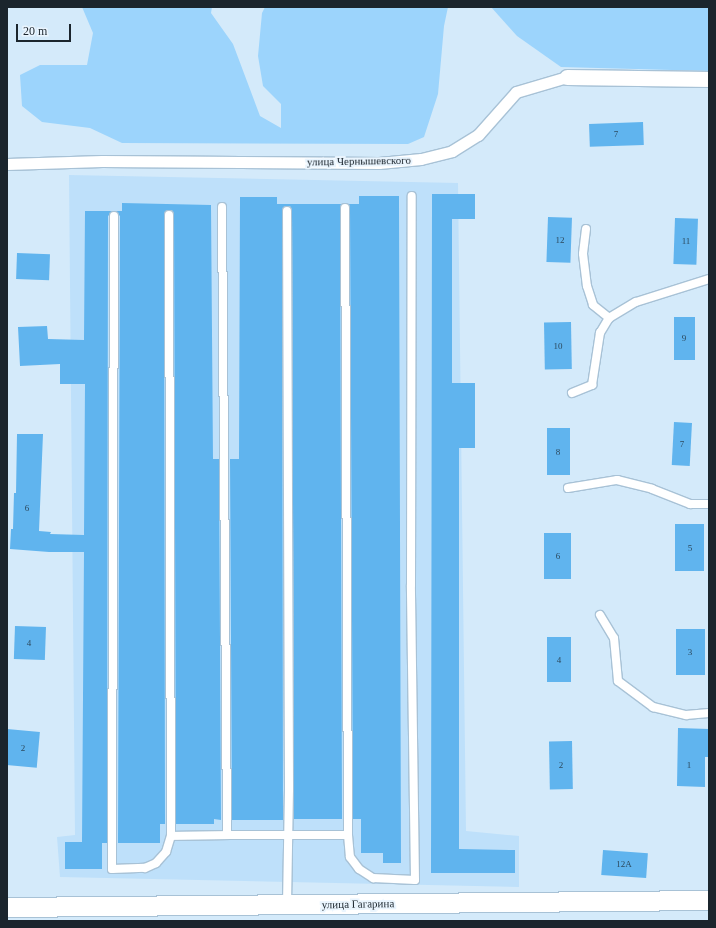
<!DOCTYPE html>
<html>
<head>
<meta charset="utf-8">
<style>
	body { margin:0 }
	#map { position:relative; width:716px; height:928px; overflow:hidden; background:#d4eafa; font-family:"Times New Roman",serif }
	div>[style] { position:absolute }
	.built>* { inset:0; background:#bee0fa }
	.green>* { inset:0; background:#9cd4fc }
	.building>* { inset:0; background:#60b4ee; transform-origin:0 0 }
	.roads { filter:drop-shadow(1px 0 #a8c2d6) drop-shadow(-1px 0 #a8c2d6) drop-shadow(0 1px #a8c2d6) drop-shadow(0 -1px #a8c2d6) }
	.service>* { height:8px; margin:-4px; padding:0 4px; transform-origin:4px; border-radius:4px; background:#fff }
	.pedestrian>* { height:11px; margin:-5.5px; padding:0 5.5px; transform-origin:5.5px; border-radius:5.5px; background:#fff }
	.minor>* { height:15px; margin:-7.5px; padding:0 7.5px; transform-origin:7.5px; border-radius:7.5px; background:#fff }
	.tertiary>* { height:19px; margin:-9.5px; padding:0 9.5px; transform-origin:9.5px; border-radius:9.5px; background:#fff }
	span { translate:-50% -50%; white-space:nowrap; text-align:center; line-height:1.15; -webkit-text-stroke:4px #eaf5fe; paint-order:stroke }
	.number-label { font-size:9px; color:#2c495d }
	.number-label span { -webkit-text-stroke-width:0 }
	.street-label { font-size:11px; color:#1b252d }
	.frame { position:absolute; inset:0; border:8px solid #1b252d; pointer-events:none }
	.scale { position:absolute; left:16px; top:24px; width:55px; height:18px; box-sizing:border-box; border:2px solid #1b252d; border-top:0; padding-left:5px; font-size:12px; line-height:14px; white-space:nowrap; color:#1b252d; -webkit-text-stroke:3px #eaf5fe; paint-order:stroke }
</style>
</head>
<body>
<div id="map">
	<div class="built">
		<i style="clip-path:polygon(69px 175px,458px 183px,466px 831px,519px 836px,519px 887px,60px 877px,57px 837px,75px 835px)"></i>
	</div>
	<div class="green">
		<i style="clip-path:polygon(82px 7px,212px 7px,211px 13px,233px 44px,260px 116px,281px 128px,281px 104px,263px 86px,258px 56px,262px 13px,265px 7px,448px 7px,444px 26px,438px 94px,424px 137px,408px 144px,122px 143px,90px 128px,42px 122px,22px 106px,20px 75px,40px 65px,87px 65px,93px 33px)"></i>
		<i style="clip-path:polygon(491px 7px,709px 7px,709px 71px,561px 67px,517px 36px)"></i>
	</div>
	<div class="building">
		<i style="left:643px;top:122px;width:23px;height:54px;rotate:88deg"></i>
		<i style="clip-path:polygon(432px 194px,475px 194px,475px 219px,452px 219px,452px 383px,475px 383px,475px 448px,459px 448px,459px 849px,515px 850px,515px 873px,431px 873px)"></i>
		<i style="clip-path:polygon(359px 196px,399px 196px,401px 863px,383px 863px,383px 853px,361px 853px,361px 819px,353px 819px,350px 208px,348px 204px,359px 204px)"></i>
		<i style="clip-path:polygon(240px 197px,277px 197px,277px 204px,342px 204px,340px 208px,342px 819px,294px 819px,292px 211px,290px 206px,287px 206px,282px 211px,283px 820px,232px 820px,230px 459px,239px 459px)"></i>
		<i style="clip-path:polygon(122px 203px,211px 205px,213px 459px,219px 459px,221px 820px,214px 819px,214px 824px,176px 824px,174px 215px,172px 210px,169px 210px,164px 215px,165px 824px,160px 824px,160px 843px,118px 843px,120px 216px,115px 211px,122px 211px)"></i>
		<i style="clip-path:polygon(85px 211px,113px 211px,108px 216px,107px 843px,102px 843px,102px 869px,65px 869px,65px 842px,82px 842px,84px 552px,49px 552px,10px 549px,11px 529px,13px 529px,14px 493px,16px 493px,17px 434px,43px 434px,39px 531px,51px 532px,50px 534px,84px 535px,85px 384px,60px 384px,60px 364px,20px 366px,18px 327px,47px 326px,48px 339px,84px 340px)"></i>
		<i style="left:548px;top:217px;width:24px;height:45px;rotate:2deg"></i>
		<i style="left:675px;top:218px;width:23px;height:46px;rotate:2deg"></i>
		<i style="left:17px;top:253px;width:33px;height:26px;rotate:2deg"></i>
		<i style="left:674px;top:317px;width:21px;height:43px"></i>
		<i style="left:571px;top:322px;width:47px;height:27px;rotate:89deg"></i>
		<i style="left:674px;top:422px;width:18px;height:43px;rotate:3deg"></i>
		<i style="left:547px;top:428px;width:23px;height:47px"></i>
		<i style="left:675px;top:524px;width:29px;height:47px"></i>
		<i style="left:544px;top:533px;width:27px;height:46px"></i>
		<i style="left:15px;top:626px;width:31px;height:33px;rotate:2deg"></i>
		<i style="left:676px;top:629px;width:29px;height:46px"></i>
		<i style="left:547px;top:637px;width:24px;height:45px"></i>
		<i style="clip-path:polygon(678px 728px,709px 729px,709px 757px,705px 757px,705px 787px,677px 786px)"></i>
		<i style="left:7px;top:729px;width:33px;height:36px;rotate:5deg"></i>
		<i style="left:572px;top:741px;width:48px;height:23px;rotate:89deg"></i>
		<i style="left:603px;top:850px;width:45px;height:25px;rotate:4deg"></i>
	</div>
	<div class="roads">
		<div class="service">
			<i style="left:222px;top:207px;width:628px;rotate:89.54deg"></i>
			<i style="left:227px;top:835px;width:121px"></i>
			<i style="left:348px;top:835px;width:627px;rotate:-90.27deg"></i>
			<i style="left:287px;top:211px;width:579px;rotate:89.8deg"></i>
			<i style="left:289px;top:790px;width:114px;rotate:91deg"></i>
			<i style="left:169px;top:215px;width:621px;rotate:89.82deg"></i>
			<i style="left:171px;top:836px;width:56px;rotate:-1deg"></i>
			<i style="left:114px;top:216px;width:653px;rotate:90.18deg"></i>
			<i style="left:112px;top:869px;width:33px;rotate:-2deg"></i>
			<i style="left:145px;top:868px;width:12px;rotate:-24deg"></i>
			<i style="left:156px;top:863px;width:15px;rotate:-48deg"></i>
			<i style="left:166px;top:852px;width:17px;rotate:-73deg"></i>
			<i style="left:586px;top:229px;width:25px;rotate:97deg"></i>
			<i style="left:583px;top:254px;width:32px;rotate:83deg"></i>
			<i style="left:587px;top:286px;width:20px;rotate:72deg"></i>
			<i style="left:593px;top:305px;width:21px;rotate:39deg"></i>
			<i style="left:572px;top:393px;width:22px;rotate:-22deg"></i>
			<i style="left:592px;top:385px;width:53px;rotate:-81.3deg"></i>
			<i style="left:600px;top:333px;width:17px;rotate:-59deg"></i>
			<i style="left:609px;top:318px;width:31px;rotate:-31deg"></i>
			<i style="left:636px;top:302px;width:77px;rotate:-17.5deg"></i>
			<i style="left:568px;top:488px;width:50px;rotate:-9.3deg"></i>
			<i style="left:617px;top:480px;width:36px;rotate:14deg"></i>
			<i style="left:652px;top:489px;width:41px;rotate:21.5deg"></i>
			<i style="left:690px;top:504px;width:19px"></i>
			<i style="left:600px;top:615px;width:27px;rotate:59deg"></i>
			<i style="left:614px;top:638px;width:43px;rotate:84.7deg"></i>
			<i style="left:618px;top:681px;width:44px;rotate:36.6deg"></i>
			<i style="left:653px;top:707px;width:34px;rotate:14deg"></i>
			<i style="left:686px;top:715px;width:23px;rotate:-5deg"></i>
			<i style="left:348px;top:835px;width:22px;rotate:85deg"></i>
			<i style="left:350px;top:857px;width:15px;rotate:53deg"></i>
			<i style="left:359px;top:869px;width:17px;rotate:33deg"></i>
			<i style="left:373px;top:878px;width:42px;rotate:2.7deg"></i>
			<i style="left:415px;top:880px;width:295px;rotate:-90.8deg"></i>
			<i style="left:411px;top:585px;width:389px;rotate:-89.9deg"></i>
		</div>
		<div class="pedestrian">
			<i style="left:7px;top:164px;width:95px;rotate:-1.8deg"></i>
			<i style="left:102px;top:161px;width:277px;rotate:0.4deg"></i>
			<i style="left:379px;top:163px;width:42px;rotate:-5.4deg"></i>
			<i style="left:421px;top:159px;width:32px;rotate:-14deg"></i>
			<i style="left:452px;top:151px;width:31px;rotate:-32deg"></i>
			<i style="left:478px;top:135px;width:57px;rotate:-48.5deg"></i>
			<i style="left:516px;top:92px;width:53px;rotate:-16.4deg"></i>
		</div>
		<div class="minor">
			<i style="left:567px;top:77px;width:142px;rotate:0.8deg"></i>
		</div>
		<div class="tertiary">
			<i style="left:7px;top:907px;width:702px;rotate:-0.57deg"></i>
		</div>
	</div>
	<div class="number-label">
		<span style="left:616px;top:134px">7</span>
		<span style="left:560px;top:240px">12</span>
		<span style="left:686px;top:241px">11</span>
		<span style="left:684px;top:338px">9</span>
		<span style="left:558px;top:346px">10</span>
		<span style="left:682px;top:444px">7</span>
		<span style="left:558px;top:452px">8</span>
		<span style="left:27px;top:508px">6</span>
		<span style="left:690px;top:548px">5</span>
		<span style="left:558px;top:556px">6</span>
		<span style="left:29px;top:643px">4</span>
		<span style="left:690px;top:652px">3</span>
		<span style="left:559px;top:660px">4</span>
		<span style="left:23px;top:748px">2</span>
		<span style="left:561px;top:765px">2</span>
		<span style="left:689px;top:765px">1</span>
		<span style="left:624px;top:864px">12А</span>
	</div>
	<div class="street-label">
		<span style="left:359px;top:161px;rotate:-1deg">улица Чернышевского</span>
		<span style="left:358px;top:904px;rotate:-1deg">улица Гагарина</span>
	</div>
	<div class="frame"></div>
	<div class="scale">20 m</div>
</div>
</body>
</html>
